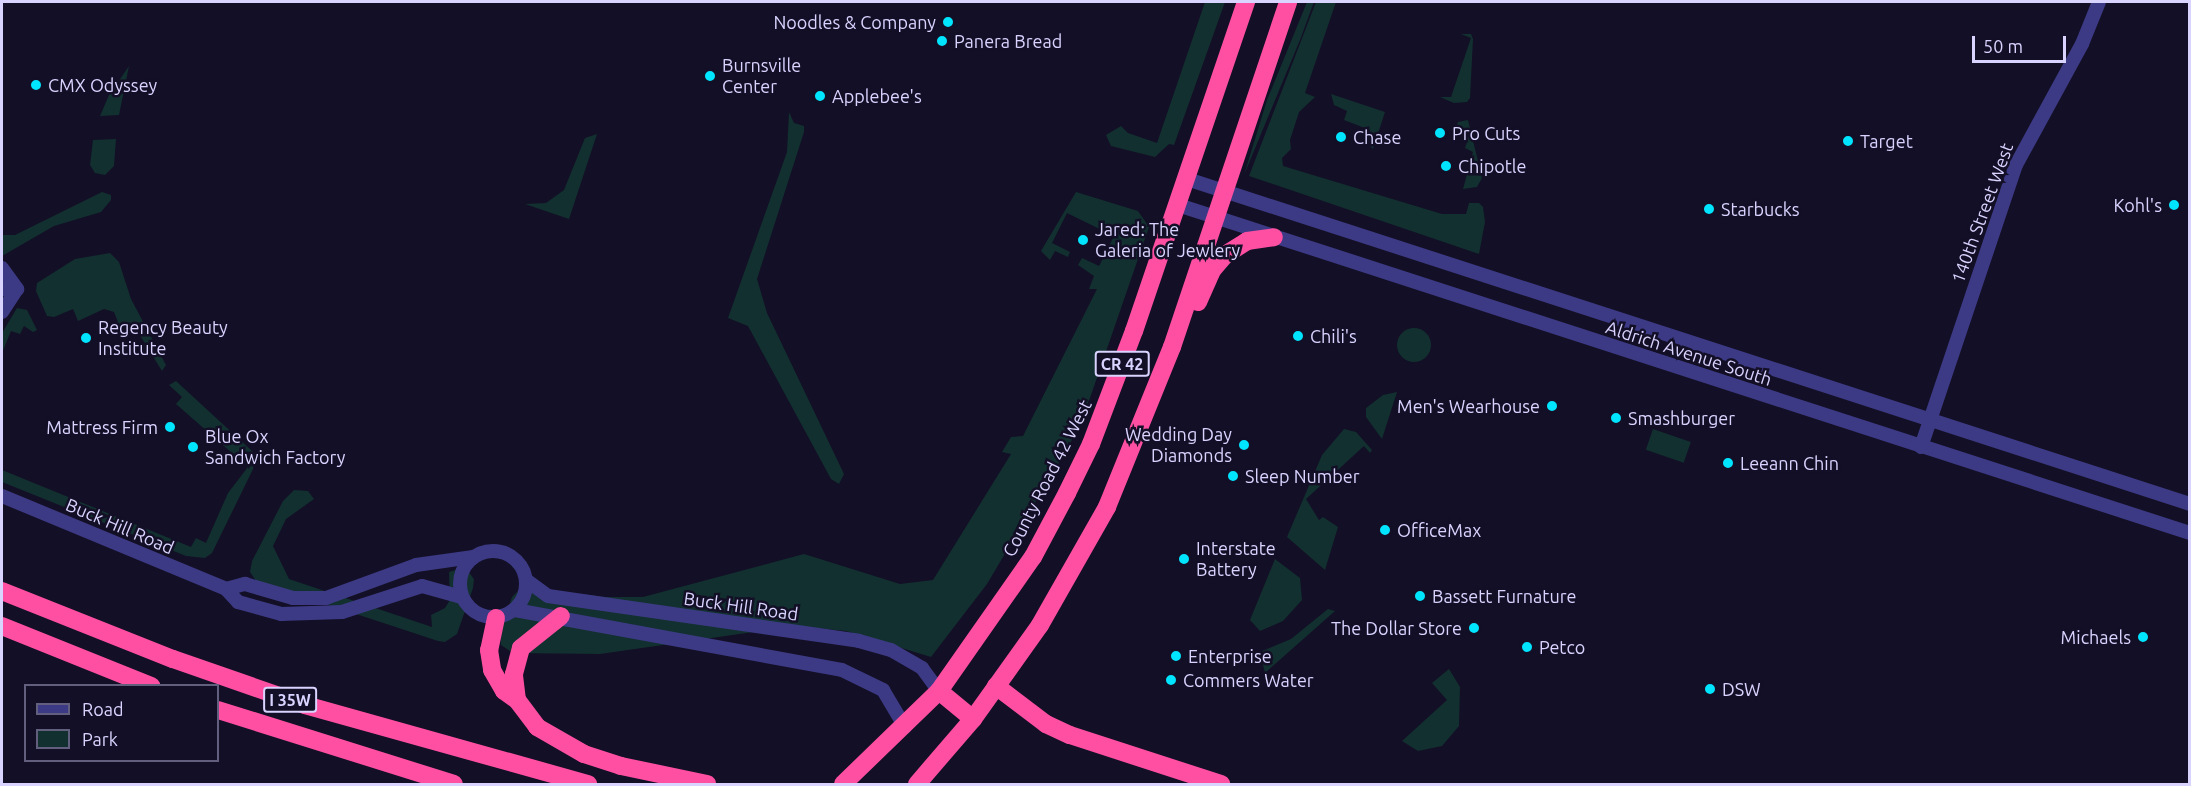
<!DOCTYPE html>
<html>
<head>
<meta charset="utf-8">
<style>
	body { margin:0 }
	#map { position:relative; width:2191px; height:786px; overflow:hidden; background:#130f26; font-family:Ubuntu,sans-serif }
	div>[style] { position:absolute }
	.green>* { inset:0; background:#12302f; transform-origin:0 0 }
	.round { border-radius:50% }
	.minor>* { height:14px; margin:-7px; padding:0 7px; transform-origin:7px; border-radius:7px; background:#3d3a85 }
	.minor>.ring { margin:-7px; padding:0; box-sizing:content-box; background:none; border:14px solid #3d3a85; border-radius:50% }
	.highway>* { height:18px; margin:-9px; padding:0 9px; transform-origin:9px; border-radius:9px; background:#ff4fa3 }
	.dots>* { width:16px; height:16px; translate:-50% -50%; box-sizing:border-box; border:3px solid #130f26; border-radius:50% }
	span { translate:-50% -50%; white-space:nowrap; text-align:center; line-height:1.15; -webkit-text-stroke:5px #130f26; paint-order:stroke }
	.shield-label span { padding:2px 4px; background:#130f26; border:2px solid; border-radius:4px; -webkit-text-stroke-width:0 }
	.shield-label { font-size:16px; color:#d9d4ff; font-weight:700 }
	.poi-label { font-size:18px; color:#d9d4ff }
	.right { translate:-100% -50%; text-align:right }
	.left { translate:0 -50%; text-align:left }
	.street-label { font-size:18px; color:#d9d4ff }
	.frame { position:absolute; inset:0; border:3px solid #d9d4ff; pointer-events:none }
	.legend { position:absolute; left:24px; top:684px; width:195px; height:78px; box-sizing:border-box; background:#130f26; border:2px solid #625e7d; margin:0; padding:8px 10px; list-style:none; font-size:18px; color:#d9d4ff }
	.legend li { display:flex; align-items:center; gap:12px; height:30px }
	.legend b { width:30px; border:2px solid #625e7d }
	.scale { position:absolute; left:1972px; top:36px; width:94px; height:27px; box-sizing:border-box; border:3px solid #d9d4ff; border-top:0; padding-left:8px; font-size:18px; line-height:21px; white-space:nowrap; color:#d9d4ff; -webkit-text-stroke:4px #130f26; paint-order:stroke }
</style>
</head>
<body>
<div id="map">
	<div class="green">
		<i style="clip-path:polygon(1205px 2px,1225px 2px,1174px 145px,1169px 144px,1155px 157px,1111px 146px,1106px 135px,1121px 126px,1128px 133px,1157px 143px)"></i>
		<i style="clip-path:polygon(1307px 2px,1314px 2px,1300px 40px,1244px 175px,1267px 100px)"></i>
		<i style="clip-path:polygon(1316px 2px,1336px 2px,1305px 93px,1315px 97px,1299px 112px,1290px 140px,1291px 149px,1282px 158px,1283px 166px,1442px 214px,1466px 214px,1469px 203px,1479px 203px,1483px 207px,1485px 222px,1479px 254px,1249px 176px)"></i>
		<i style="clip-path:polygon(1461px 34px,1471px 34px,1473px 39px,1470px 98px,1467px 102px,1454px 103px,1440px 97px,1451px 97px,1471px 38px)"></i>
		<i style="clip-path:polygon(129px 66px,119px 115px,100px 116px,109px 95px)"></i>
		<i style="clip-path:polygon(1331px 94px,1385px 112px,1373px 149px,1369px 145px,1370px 130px,1344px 120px,1347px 111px,1334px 105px)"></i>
		<i style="clip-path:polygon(789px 112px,794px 123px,804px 126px,804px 132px,757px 279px,767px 313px,844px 474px,839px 484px,831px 479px,748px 326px,728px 318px,787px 152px)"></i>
		<i style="clip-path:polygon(1468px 120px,1482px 178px,1477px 187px,1463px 189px,1473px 152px,1465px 148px,1468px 139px,1456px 135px,1455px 130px,1458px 122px)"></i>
		<i style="clip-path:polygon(597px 134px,569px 219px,525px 204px,546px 203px,564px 190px,585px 138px)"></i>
		<i style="clip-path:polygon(116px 139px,114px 166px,105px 175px,95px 173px,90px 165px,93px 140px)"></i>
		<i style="clip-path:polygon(102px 192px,111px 195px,111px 200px,101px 212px,54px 226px,2px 256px,2px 235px,15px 235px)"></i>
		<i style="clip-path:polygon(1076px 192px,1138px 211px,1149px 227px,1090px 398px,1070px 444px,987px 584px,931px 657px,846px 631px,796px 626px,600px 654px,513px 653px,501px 645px,500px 632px,512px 597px,522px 587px,605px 597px,643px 597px,804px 554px,900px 584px,933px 580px,1011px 454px,1002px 452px,1011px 437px,1023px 436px,1097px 289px,1089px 289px,1094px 276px,1078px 265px,1082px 258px,1099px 266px,1114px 236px,1067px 213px,1052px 243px,1070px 252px,1068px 257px,1055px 251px,1050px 260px,1041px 251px)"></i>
		<i style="clip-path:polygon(110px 253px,119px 262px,131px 299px,166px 365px,162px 371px,138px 332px,123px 335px,114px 312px,104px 309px,78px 321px,73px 309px,54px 317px,47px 316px,36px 291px,37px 283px,75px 259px)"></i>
		<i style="clip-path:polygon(17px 308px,27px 310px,37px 330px,33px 332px,24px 326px,20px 334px,11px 331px,2px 353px,2px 333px)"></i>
		<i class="round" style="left:1397px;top:328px;width:34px;height:34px"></i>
		<i style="clip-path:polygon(176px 381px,252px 451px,257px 461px,212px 553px,205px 558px,186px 556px,2px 482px,2px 470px,191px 547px,196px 538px,206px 543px,228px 493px,248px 467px,176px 404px,182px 397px,169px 385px)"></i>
		<i style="clip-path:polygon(1397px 392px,1382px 439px,1366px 417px,1366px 408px,1383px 395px)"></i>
		<i style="clip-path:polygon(1344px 429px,1356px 432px,1372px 450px,1370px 453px,1364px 446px,1306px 499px,1319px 520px,1323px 517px,1338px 527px,1325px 570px,1287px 537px,1322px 455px)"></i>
		<i style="left:1653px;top:429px;width:40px;height:22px;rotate:19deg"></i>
		<i style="clip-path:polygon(294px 490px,308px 491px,314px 499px,286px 519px,273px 546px,289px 579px,432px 627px,431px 615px,445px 608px,450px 600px,449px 572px,465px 567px,474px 579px,473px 588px,457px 634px,445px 642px,438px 641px,256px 581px,250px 572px,252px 561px,283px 501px)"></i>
		<i style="clip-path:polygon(1275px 559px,1300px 578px,1302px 600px,1283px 621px,1260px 631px,1250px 620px)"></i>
		<i style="clip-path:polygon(1328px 609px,1335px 611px,1265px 673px,1260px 652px,1291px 639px)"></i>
		<i style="clip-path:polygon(1449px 669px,1460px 687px,1459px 726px,1442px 746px,1418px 751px,1402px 741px,1447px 700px,1432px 683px)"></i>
	</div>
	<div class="minor">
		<i style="left:1187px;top:179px;width:1054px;rotate:17.95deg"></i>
		<i style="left:1178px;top:205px;width:1064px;rotate:17.96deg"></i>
		<i style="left:2px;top:268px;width:26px;rotate:54deg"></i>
		<i style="left:2px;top:289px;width:15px"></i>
		<i style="left:2px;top:312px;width:27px;rotate:-57deg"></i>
		<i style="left:1921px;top:447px;width:298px;rotate:-71.4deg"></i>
		<i style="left:2016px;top:165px;width:138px;rotate:-61.4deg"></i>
		<i style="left:2082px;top:44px;width:45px;rotate:-68deg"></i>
		<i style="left:2px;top:496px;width:243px;rotate:22.5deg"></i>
		<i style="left:226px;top:589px;width:18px;rotate:47deg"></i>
		<i style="left:238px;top:602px;width:45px;rotate:15.6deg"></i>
		<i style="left:281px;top:614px;width:61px;rotate:-1.9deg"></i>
		<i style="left:342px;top:612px;width:84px;rotate:-18deg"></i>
		<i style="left:422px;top:586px;width:41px;rotate:15.4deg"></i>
		<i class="ring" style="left:460px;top:551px;width:52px;height:52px"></i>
		<i style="left:526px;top:580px;width:27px;rotate:36deg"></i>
		<i style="left:548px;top:596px;width:314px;rotate:8.2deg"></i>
		<i style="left:859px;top:641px;width:33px;rotate:16deg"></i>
		<i style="left:891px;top:650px;width:36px;rotate:30deg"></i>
		<i style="left:922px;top:668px;width:29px;rotate:54deg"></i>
		<i style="left:226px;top:589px;width:20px;rotate:-15deg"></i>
		<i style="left:245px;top:584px;width:50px;rotate:16.3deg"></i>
		<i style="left:293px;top:598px;width:33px"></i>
		<i style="left:326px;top:598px;width:96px;rotate:-20.1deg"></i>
		<i style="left:416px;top:565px;width:58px;rotate:-8deg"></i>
		<i style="left:515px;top:610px;width:332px;rotate:10.4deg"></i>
		<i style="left:842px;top:670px;width:46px;rotate:26deg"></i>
		<i style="left:883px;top:690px;width:43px;rotate:59.3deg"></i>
	</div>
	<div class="highway">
		<i style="left:1198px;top:302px;width:36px;rotate:-66deg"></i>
		<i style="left:1213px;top:269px;width:18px;rotate:-49deg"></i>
		<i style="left:1225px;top:255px;width:26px;rotate:-32deg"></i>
		<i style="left:1247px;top:241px;width:27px;rotate:-8deg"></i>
		<i style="left:2px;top:591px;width:184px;rotate:21.7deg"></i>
		<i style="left:173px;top:659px;width:140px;rotate:19.2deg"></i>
		<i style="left:305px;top:705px;width:294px;rotate:15.6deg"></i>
		<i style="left:496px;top:618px;width:33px;rotate:102deg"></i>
		<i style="left:489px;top:650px;width:20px;rotate:81deg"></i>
		<i style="left:492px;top:670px;width:24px;rotate:60deg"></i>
		<i style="left:504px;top:691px;width:16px;rotate:35deg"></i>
		<i style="left:517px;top:700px;width:34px;rotate:53deg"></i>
		<i style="left:537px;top:727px;width:54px;rotate:29.9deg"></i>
		<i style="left:584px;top:754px;width:39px;rotate:18deg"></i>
		<i style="left:621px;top:766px;width:88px;rotate:11.8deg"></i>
		<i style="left:2px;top:626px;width:161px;rotate:21.9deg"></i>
		<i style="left:996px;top:686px;width:63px;rotate:37.2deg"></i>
		<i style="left:1046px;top:724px;width:26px;rotate:25deg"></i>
		<i style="left:1070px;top:735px;width:159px;rotate:18deg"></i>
		<i style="left:939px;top:691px;width:44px;rotate:39.5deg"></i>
		<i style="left:517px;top:700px;width:26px;rotate:-97deg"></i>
		<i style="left:514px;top:674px;width:27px;rotate:-75deg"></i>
		<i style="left:521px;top:648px;width:51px;rotate:-38.7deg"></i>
		<i style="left:218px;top:710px;width:247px;rotate:17.4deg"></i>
		<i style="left:843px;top:784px;width:134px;rotate:-44.1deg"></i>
		<i style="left:939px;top:691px;width:164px;rotate:-55deg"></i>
		<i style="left:1033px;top:557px;width:72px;rotate:-62deg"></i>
		<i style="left:1067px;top:493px;width:55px;rotate:-63.9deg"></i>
		<i style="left:1091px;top:444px;width:121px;rotate:-69.2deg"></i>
		<i style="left:1134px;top:331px;width:348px;rotate:-71.2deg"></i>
		<i style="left:917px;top:784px;width:86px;rotate:-49.3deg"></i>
		<i style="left:973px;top:719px;width:115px;rotate:-54.5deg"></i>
		<i style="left:1040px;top:625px;width:136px;rotate:-60.4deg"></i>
		<i style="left:1107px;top:507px;width:173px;rotate:-67.9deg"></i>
		<i style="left:1172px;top:347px;width:364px;rotate:-71.4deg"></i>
	</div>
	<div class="dots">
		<i style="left:948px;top:22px;background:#00e5ff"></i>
		<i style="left:942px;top:41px;background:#00e5ff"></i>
		<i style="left:710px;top:76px;background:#00e5ff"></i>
		<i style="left:36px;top:85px;background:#00e5ff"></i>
		<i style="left:820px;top:96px;background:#00e5ff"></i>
		<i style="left:1440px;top:133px;background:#00e5ff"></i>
		<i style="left:1341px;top:137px;background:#00e5ff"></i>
		<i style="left:1848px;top:141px;background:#00e5ff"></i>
		<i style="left:1446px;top:166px;background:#00e5ff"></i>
		<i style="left:2174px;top:205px;background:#00e5ff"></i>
		<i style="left:1709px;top:209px;background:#00e5ff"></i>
		<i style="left:1083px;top:240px;background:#00e5ff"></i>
		<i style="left:1298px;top:336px;background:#00e5ff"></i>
		<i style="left:86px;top:338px;background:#00e5ff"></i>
		<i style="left:1552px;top:406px;background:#00e5ff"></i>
		<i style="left:1616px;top:418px;background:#00e5ff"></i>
		<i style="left:170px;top:427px;background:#00e5ff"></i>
		<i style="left:1244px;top:445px;background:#00e5ff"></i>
		<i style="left:193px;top:447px;background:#00e5ff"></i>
		<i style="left:1728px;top:463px;background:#00e5ff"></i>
		<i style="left:1233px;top:476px;background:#00e5ff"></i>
		<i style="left:1385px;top:530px;background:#00e5ff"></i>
		<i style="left:1184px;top:559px;background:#00e5ff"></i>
		<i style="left:1420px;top:596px;background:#00e5ff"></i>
		<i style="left:1474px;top:628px;background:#00e5ff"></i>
		<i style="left:2143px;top:637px;background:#00e5ff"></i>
		<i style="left:1527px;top:647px;background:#00e5ff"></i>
		<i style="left:1176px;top:656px;background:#00e5ff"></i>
		<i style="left:1171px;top:680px;background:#00e5ff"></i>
		<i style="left:1710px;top:689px;background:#00e5ff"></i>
	</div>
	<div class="shield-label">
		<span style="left:1122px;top:364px">CR 42</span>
		<span style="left:290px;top:700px">I 35W</span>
	</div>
	<div class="poi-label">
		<span class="right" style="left:936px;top:22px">Noodles &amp; Company</span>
		<span class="left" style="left:954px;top:41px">Panera Bread</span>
		<span class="left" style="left:722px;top:76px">Burnsville<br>Center</span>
		<span class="left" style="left:48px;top:85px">CMX Odyssey</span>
		<span class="left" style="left:832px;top:96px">Applebee's</span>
		<span class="left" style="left:1452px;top:133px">Pro Cuts</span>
		<span class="left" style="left:1353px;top:137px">Chase</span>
		<span class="left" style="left:1860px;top:141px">Target</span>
		<span class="left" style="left:1458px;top:166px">Chipotle</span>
		<span class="right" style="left:2162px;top:205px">Kohl's</span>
		<span class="left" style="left:1721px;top:209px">Starbucks</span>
		<span class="left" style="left:1095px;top:240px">Jared: The<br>Galeria of Jewlery</span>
		<span class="left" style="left:98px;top:338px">Regency Beauty<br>Institute</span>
		<span class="left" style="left:1310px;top:336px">Chili's</span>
		<span class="right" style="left:1540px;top:406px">Men's Wearhouse</span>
		<span class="left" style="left:1628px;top:418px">Smashburger</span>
		<span class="right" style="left:158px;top:427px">Mattress Firm</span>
		<span class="right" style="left:1232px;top:445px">Wedding Day<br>Diamonds</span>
		<span class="left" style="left:205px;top:447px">Blue Ox<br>Sandwich Factory</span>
		<span class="left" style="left:1740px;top:463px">Leeann Chin</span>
		<span class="left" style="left:1245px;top:476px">Sleep Number</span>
		<span class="left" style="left:1397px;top:530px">OfficeMax</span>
		<span class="left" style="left:1196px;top:559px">Interstate<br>Battery</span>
		<span class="left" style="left:1432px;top:596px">Bassett Furnature</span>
		<span class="right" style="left:1462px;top:628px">The Dollar Store</span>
		<span class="right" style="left:2131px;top:637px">Michaels</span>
		<span class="left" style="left:1539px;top:647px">Petco</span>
		<span class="left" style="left:1188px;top:656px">Enterprise</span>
		<span class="left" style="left:1183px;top:680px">Commers Water</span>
		<span class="left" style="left:1722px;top:689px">DSW</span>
	</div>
	<div class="street-label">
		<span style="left:1982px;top:213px;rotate:-70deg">140th Street West</span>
		<span style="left:1689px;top:353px;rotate:18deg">Aldrich Avenue South</span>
		<span style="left:1047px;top:478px;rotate:-63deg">County Road 42 West</span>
		<span style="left:120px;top:526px;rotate:23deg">Buck Hill Road</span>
		<span style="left:741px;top:606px;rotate:8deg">Buck Hill Road</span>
	</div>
	<div class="frame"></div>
	<ul class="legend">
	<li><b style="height:8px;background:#3d3a85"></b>Road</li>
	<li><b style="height:16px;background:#12302f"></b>Park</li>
	</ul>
	<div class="scale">50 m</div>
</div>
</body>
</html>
